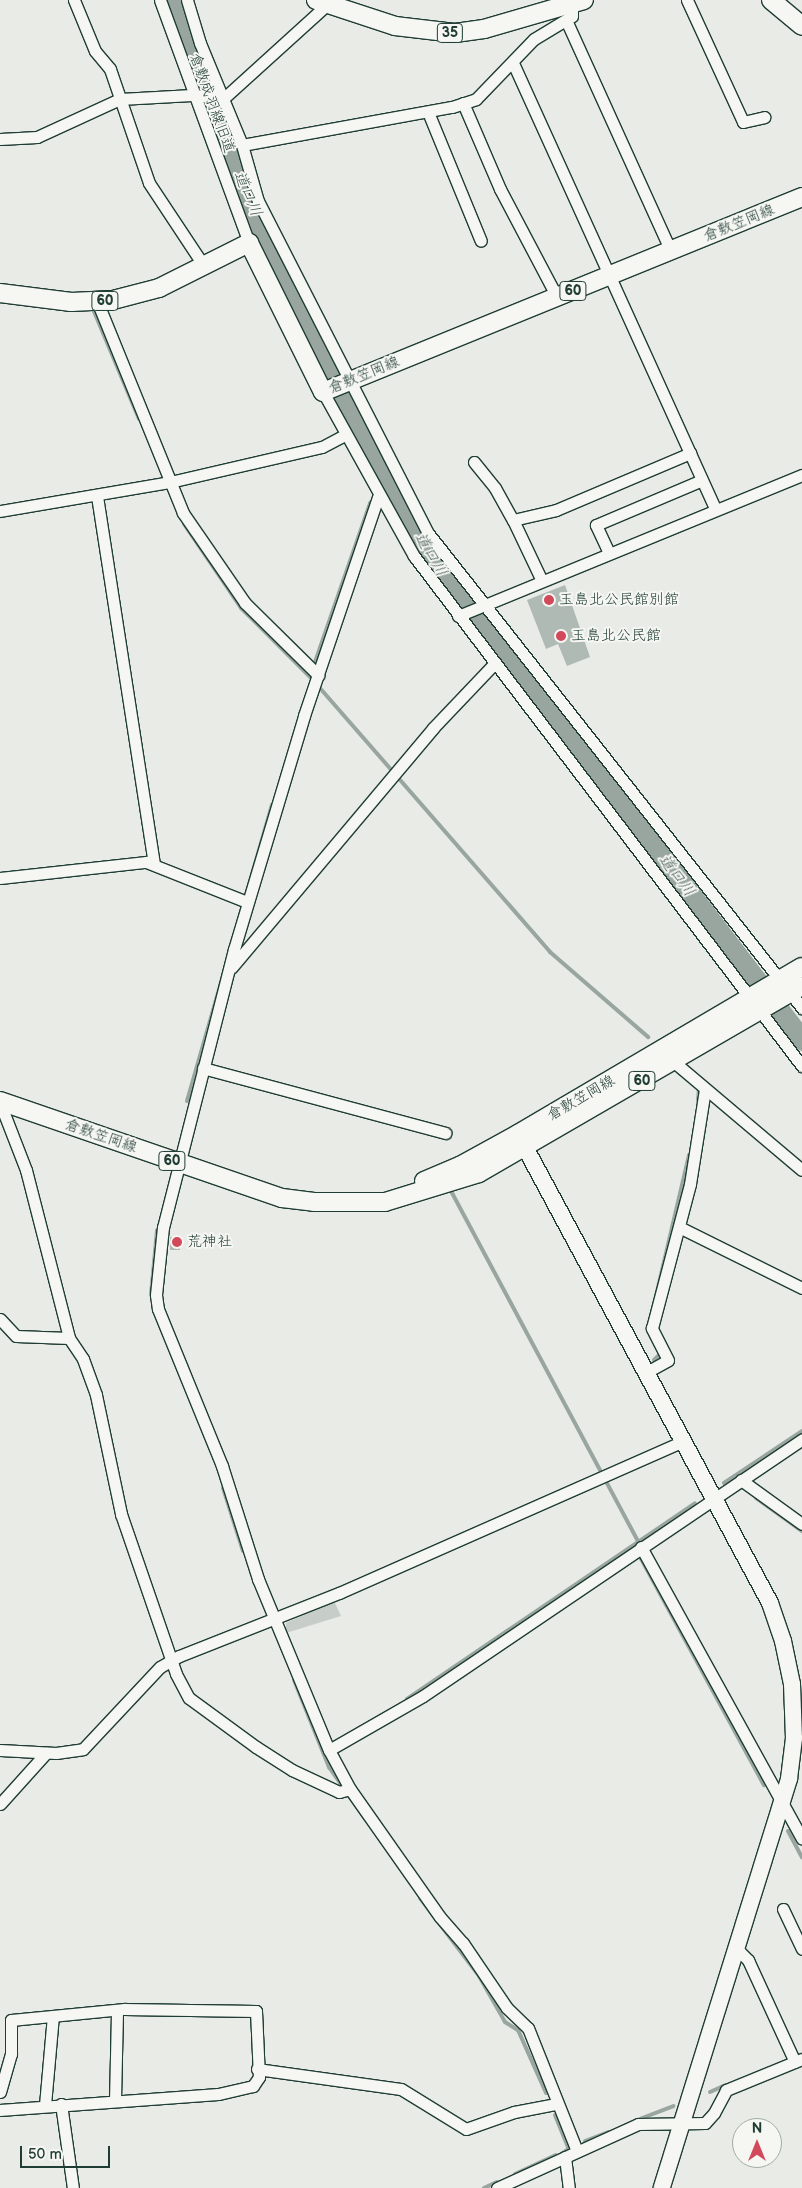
<!DOCTYPE html>
<html>
<head>
<meta charset="utf-8">
<style>
	body { margin:0 }
	#map { position:relative; width:802px; height:2188px; overflow:hidden; background:#e9ebe7; font-family:"Balsamiq Sans","Klee One",sans-serif }
	div>[style] { position:absolute }
	.green>* { inset:0; background:#c7cec9 }
	.stream>* { height:4px; margin:-2px; padding:0 2px; transform-origin:2px; border-radius:2px; background:#99a6a0 }
	.river>* { height:21px; margin:-10.5px; padding:0 10.5px; transform-origin:10.5px; border-radius:10.5px; background:#99a6a0 }
	.building>* { inset:0; background:#b0bab5; transform-origin:0 0 }
	.roads { filter:drop-shadow(1px 0 #1f3d34) drop-shadow(-1px 0 #1f3d34) drop-shadow(0 1px #1f3d34) drop-shadow(0 -1px #1f3d34) }
	.street>* { height:11px; margin:-5.5px; padding:0 5.5px; transform-origin:5.5px; border-radius:5.5px; background:#f6f6f2 }
	.secondary>* { height:16px; margin:-8px; padding:0 8px; transform-origin:8px; border-radius:8px; background:#f6f6f2 }
	.primary>* { height:18px; margin:-9px; padding:0 9px; transform-origin:9px; border-radius:9px; background:#f6f6f2 }
	.dots>* { width:14px; height:14px; translate:-50% -50%; box-sizing:border-box; border:2px solid #f6f6f2; border-radius:50% }
	span { translate:-50% -50%; white-space:nowrap; text-align:center; line-height:1.15; -webkit-text-stroke:4px #f6f6f2; paint-order:stroke }
	.shield-label span { padding:1px 4px; background:#f6f6f2; border:1px solid; border-radius:4px; -webkit-text-stroke-width:0 }
	.shield-label { font-size:14px; color:#1f3d34; font-weight:700 }
	.street-label { font-size:15px; color:#1f3d34 }
	.poi-label { font-size:15px; color:#1f3d34 }
	.left { translate:0 -50%; text-align:left }
	.water-label { font-size:16px; color:#445c54; font-style:italic }
	.north { position:absolute; left:732px; top:2118px; width:50px; height:50px; box-sizing:border-box; background:#f6f6f2; border:1px solid #a0aca6; border-radius:50%; rotate:0deg; font-size:14px; font-weight:700; line-height:20px; text-align:center; color:#1f3d34 }
	.north::after { content:''; display:block; margin:auto; width:18px; height:22px; background:#d1495b; clip-path:polygon(50% 0,100% 100%,50% 72%,0 100%) }
	.scale { position:absolute; left:20px; top:2146px; width:90px; height:22px; box-sizing:border-box; border:2px solid #1f3d34; border-top:0; padding-left:6px; font-size:15px; line-height:18px; white-space:nowrap; color:#1f3d34; -webkit-text-stroke:4px #f6f6f2; paint-order:stroke }
</style>
</head>
<body>
<div id="map">
	<div class="green">
		<i style="clip-path:polygon(334px 1601px,341px 1616px,286px 1633px,286px 1623px)"></i>
	</div>
	<div class="stream">
		<i style="left:89px;top:309px;width:4px"></i>
		<i style="left:93px;top:309px;width:119px;rotate:67.3deg"></i>
		<i style="left:379px;top:486px;width:9px;rotate:-21deg"></i>
		<i style="left:184px;top:524px;width:102px;rotate:55.8deg"></i>
		<i style="left:241px;top:608px;width:103px;rotate:45deg"></i>
		<i style="left:313px;top:668px;width:175px;rotate:-70.9deg"></i>
		<i style="left:319px;top:687px;width:352px;rotate:48.9deg"></i>
		<i style="left:550px;top:952px;width:130px;rotate:40.9deg"></i>
		<i style="left:187px;top:1101px;width:308px;rotate:-74deg"></i>
		<i style="left:698px;top:1101px;width:15px;rotate:-86deg"></i>
		<i style="left:451px;top:1191px;width:399px;rotate:61.9deg"></i>
		<i style="left:151px;top:1295px;width:65px;rotate:-84.7deg"></i>
		<i style="left:648px;top:1330px;width:180px;rotate:-76.8deg"></i>
		<i style="left:654px;top:1360px;width:8px;rotate:-45deg"></i>
		<i style="left:724px;top:1483px;width:94px;rotate:-33.7deg"></i>
		<i style="left:223px;top:1488px;width:66px;rotate:72.4deg"></i>
		<i style="left:756px;top:1498px;width:57px;rotate:35.7deg"></i>
		<i style="left:639px;top:1555px;width:262px;rotate:61.5deg"></i>
		<i style="left:294px;top:1680px;width:94px;rotate:68.1deg"></i>
		<i style="left:329px;top:1767px;width:65px;rotate:55.1deg"></i>
		<i style="left:407px;top:1699px;width:348px;rotate:-34.2deg"></i>
		<i style="left:788px;top:1831px;width:30px;rotate:62deg"></i>
		<i style="left:420px;top:1898px;width:98px;rotate:52.9deg"></i>
		<i style="left:479px;top:1976px;width:53px;rotate:60.5deg"></i>
		<i style="left:505px;top:2022px;width:15px;rotate:32deg"></i>
		<i style="left:518px;top:2030px;width:69px;rotate:66deg"></i>
		<i style="left:710px;top:2092px;width:17px;rotate:-24deg"></i>
		<i style="left:555px;top:2115px;width:37px;rotate:68deg"></i>
		<i style="left:637px;top:2120px;width:39px;rotate:-21deg"></i>
		<i style="left:585px;top:2141px;width:25px;rotate:-21deg"></i>
		<i style="left:557px;top:2157px;width:16px;rotate:-35deg"></i>
		<i style="left:515px;top:2174px;width:45px;rotate:-24.9deg"></i>
		<i style="left:484px;top:2188px;width:14px;rotate:-25deg"></i>
	</div>
	<div class="river">
		<i style="left:176px;top:0;width:120px;rotate:72.5deg"></i>
		<i style="left:212px;top:114px;width:116px;rotate:66.7deg"></i>
		<i style="left:258px;top:221px;width:200px;rotate:64.8deg"></i>
		<i style="left:343px;top:402px;width:210px;rotate:60.3deg"></i>
		<i style="left:447px;top:584px;width:73px;rotate:48.9deg"></i>
		<i style="left:495px;top:639px;width:505px;rotate:52.56deg"></i>
	</div>
	<div class="building">
		<i style="clip-path:polygon(565px 585px,590px 657px,567px 666px,558px 644px,546px 649px,527px 600px)"></i>
		<i style="left:170px;top:1237px;width:10px;height:13px"></i>
	</div>
	<div class="roads">
		<div class="street">
			<i style="left:74px;top:0;width:55px;rotate:67.6deg"></i>
			<i style="left:95px;top:51px;width:23px;rotate:50deg"></i>
			<i style="left:110px;top:69px;width:120px;rotate:71.1deg"></i>
			<i style="left:149px;top:183px;width:100px;rotate:56.5deg"></i>
			<i style="left:160px;top:0;width:259px;rotate:69.9deg"></i>
			<i style="left:187px;top:0;width:45px;rotate:73.2deg"></i>
			<i style="left:200px;top:43px;width:110px;rotate:67.6deg"></i>
			<i style="left:242px;top:145px;width:58px;rotate:74.1deg"></i>
			<i style="left:258px;top:201px;width:373px;rotate:62.9deg"></i>
			<i style="left:428px;top:533px;width:605px;rotate:51.78deg"></i>
			<i style="left:687px;top:0;width:134px;rotate:65.3deg"></i>
			<i style="left:743px;top:122px;width:22px;rotate:-13deg"></i>
			<i style="left:566px;top:20px;width:254px;rotate:65.6deg"></i>
			<i style="left:513px;top:63px;width:490px;rotate:65.6deg"></i>
			<i style="left:224px;top:98px;width:143px;rotate:-42.2deg"></i>
			<i style="left:463px;top:103px;width:94px;rotate:66.7deg"></i>
			<i style="left:500px;top:189px;width:122px;rotate:62.2deg"></i>
			<i style="left:428px;top:112px;width:139px;rotate:67.7deg"></i>
			<i style="left:0;top:139px;width:37px;rotate:-3deg"></i>
			<i style="left:37px;top:137px;width:91px;rotate:-24.6deg"></i>
			<i style="left:120px;top:99px;width:72px;rotate:-3.2deg"></i>
			<i style="left:192px;top:95px;width:32px;rotate:5deg"></i>
			<i style="left:242px;top:145px;width:213px;rotate:-10.3deg"></i>
			<i style="left:452px;top:107px;width:25px;rotate:-18deg"></i>
			<i style="left:476px;top:99px;width:83px;rotate:-46deg"></i>
			<i style="left:534px;top:39px;width:44px;rotate:-31.2deg"></i>
			<i style="left:572px;top:16px;width:13px;rotate:-90deg"></i>
			<i style="left:97px;top:301px;width:229px;rotate:67.9deg"></i>
			<i style="left:183px;top:513px;width:109px;rotate:55.4deg"></i>
			<i style="left:245px;top:603px;width:103px;rotate:44.6deg"></i>
			<i style="left:323px;top:392px;width:188px;rotate:61deg"></i>
			<i style="left:414px;top:556px;width:641px;rotate:52.74deg"></i>
			<i style="left:474px;top:462px;width:33px;rotate:51deg"></i>
			<i style="left:495px;top:488px;width:37px;rotate:61deg"></i>
			<i style="left:97px;top:496px;width:372px;rotate:81.2deg"></i>
			<i style="left:378px;top:497px;width:231px;rotate:108.7deg"></i>
			<i style="left:304px;top:716px;width:243px;rotate:106.7deg"></i>
			<i style="left:234px;top:949px;width:287px;rotate:104.3deg"></i>
			<i style="left:163px;top:1227px;width:68px;rotate:95.9deg"></i>
			<i style="left:156px;top:1295px;width:14px;rotate:82deg"></i>
			<i style="left:158px;top:1309px;width:170px;rotate:67.8deg"></i>
			<i style="left:222px;top:1466px;width:119px;rotate:72.3deg"></i>
			<i style="left:258px;top:1579px;width:185px;rotate:67.5deg"></i>
			<i style="left:329px;top:1750px;width:44px;rotate:61.7deg"></i>
			<i style="left:350px;top:1789px;width:156px;rotate:54.9deg"></i>
			<i style="left:440px;top:1917px;width:35px;rotate:49deg"></i>
			<i style="left:463px;top:1943px;width:78px;rotate:55.9deg"></i>
			<i style="left:507px;top:2008px;width:29px;rotate:44deg"></i>
			<i style="left:528px;top:2028px;width:132px;rotate:68.3deg"></i>
			<i style="left:0;top:511px;width:172px;rotate:-9.7deg"></i>
			<i style="left:170px;top:482px;width:156px;rotate:-13deg"></i>
			<i style="left:322px;top:447px;width:26px;rotate:-28deg"></i>
			<i style="left:609px;top:553px;width:31px;rotate:-115deg"></i>
			<i style="left:596px;top:525px;width:115px;rotate:-23deg"></i>
			<i style="left:542px;top:581px;width:68px;rotate:-115.4deg"></i>
			<i style="left:513px;top:520px;width:44px;rotate:-13.1deg"></i>
			<i style="left:556px;top:510px;width:146px;rotate:-23deg"></i>
			<i style="left:458px;top:616px;width:372px;rotate:-22.3deg"></i>
			<i style="left:0;top:878px;width:147px;rotate:-6.3deg"></i>
			<i style="left:146px;top:862px;width:109px;rotate:21.6deg"></i>
			<i style="left:232px;top:967px;width:312px;rotate:-49.9deg"></i>
			<i style="left:433px;top:728px;width:88px;rotate:-46.4deg"></i>
			<i style="left:674px;top:1062px;width:167px;rotate:40.2deg"></i>
			<i style="left:203px;top:1068px;width:251px;rotate:15deg"></i>
			<i style="left:0;top:1103px;width:72px;rotate:68.8deg"></i>
			<i style="left:26px;top:1170px;width:173px;rotate:75.6deg"></i>
			<i style="left:69px;top:1338px;width:25px;rotate:56deg"></i>
			<i style="left:83px;top:1359px;width:38px;rotate:70deg"></i>
			<i style="left:96px;top:1395px;width:122px;rotate:78.1deg"></i>
			<i style="left:121px;top:1514px;width:169px;rotate:71deg"></i>
			<i style="left:176px;top:1674px;width:27px;rotate:62deg"></i>
			<i style="left:189px;top:1698px;width:83px;rotate:36.2deg"></i>
			<i style="left:256px;top:1747px;width:43px;rotate:32.6deg"></i>
			<i style="left:292px;top:1770px;width:52px;rotate:25.1deg"></i>
			<i style="left:339px;top:1792px;width:11px;rotate:-15deg"></i>
			<i style="left:679px;top:1227px;width:137px;rotate:26.4deg"></i>
			<i style="left:0;top:1319px;width:23px;rotate:47deg"></i>
			<i style="left:16px;top:1336px;width:53px;rotate:2.2deg"></i>
			<i style="left:645px;top:1373px;width:26px;rotate:-29deg"></i>
			<i style="left:668px;top:1360px;width:36px;rotate:-117deg"></i>
			<i style="left:652px;top:1328px;width:149px;rotate:-75.2deg"></i>
			<i style="left:690px;top:1184px;width:96px;rotate:-81deg"></i>
			<i style="left:741px;top:1480px;width:75px;rotate:35.8deg"></i>
			<i style="left:641px;top:1547px;width:333px;rotate:61.1deg"></i>
			<i style="left:0;top:1750px;width:56px;rotate:3.1deg"></i>
			<i style="left:56px;top:1753px;width:27px;rotate:-8deg"></i>
			<i style="left:83px;top:1749px;width:112px;rotate:-46.8deg"></i>
			<i style="left:160px;top:1667px;width:22px;rotate:-30deg"></i>
			<i style="left:179px;top:1656px;width:172px;rotate:-21.5deg"></i>
			<i style="left:339px;top:1593px;width:374px;rotate:-23.8deg"></i>
			<i style="left:329px;top:1750px;width:108px;rotate:-29.9deg"></i>
			<i style="left:423px;top:1696px;width:458px;rotate:-34.1deg"></i>
			<i style="left:0;top:1804px;width:69px;rotate:-48deg"></i>
			<i style="left:783px;top:1909px;width:44px;rotate:64.6deg"></i>
			<i style="left:737px;top:1949px;width:16px;rotate:45deg"></i>
			<i style="left:748px;top:1960px;width:112px;rotate:65.3deg"></i>
			<i style="left:257px;top:2069px;width:145px;rotate:7.9deg"></i>
			<i style="left:401px;top:2089px;width:76px;rotate:31.6deg"></i>
			<i style="left:466px;top:2129px;width:51px;rotate:-19.5deg"></i>
			<i style="left:514px;top:2112px;width:43px;rotate:-10.8deg"></i>
			<i style="left:0;top:2092px;width:40px;rotate:-74deg"></i>
			<i style="left:11px;top:2054px;width:34px;rotate:-90deg"></i>
			<i style="left:11px;top:2020px;width:114px;rotate:-5.6deg"></i>
			<i style="left:124px;top:2009px;width:132px;rotate:0.9deg"></i>
			<i style="left:256px;top:2011px;width:66px;rotate:87.4deg"></i>
			<i style="left:259px;top:2077px;width:11px;rotate:124deg"></i>
			<i style="left:253px;top:2086px;width:36px;rotate:167deg"></i>
			<i style="left:218px;top:2094px;width:219px;rotate:175.8deg"></i>
			<i style="left:115px;top:2100px;width:90px;rotate:-88.7deg"></i>
			<i style="left:61px;top:2104px;width:85px;rotate:81.9deg"></i>
			<i style="left:45px;top:2105px;width:89px;rotate:-84.9deg"></i>
			<i style="left:565px;top:2157px;width:31px;rotate:83deg"></i>
			<i style="left:497px;top:2188px;width:155px;rotate:-24.4deg"></i>
			<i style="left:638px;top:2124px;width:67px;rotate:-0.9deg"></i>
			<i style="left:705px;top:2123px;width:13px;rotate:-48deg"></i>
			<i style="left:714px;top:2113px;width:26px;rotate:-62deg"></i>
			<i style="left:726px;top:2090px;width:82px;rotate:-22.2deg"></i>
		</div>
		<div class="secondary">
			<i style="left:519px;top:1136px;width:530px;rotate:61.74deg"></i>
			<i style="left:770px;top:1603px;width:40px;rotate:71.1deg"></i>
			<i style="left:783px;top:1641px;width:44px;rotate:78.2deg"></i>
			<i style="left:792px;top:1684px;width:54px;rotate:87.9deg"></i>
			<i style="left:794px;top:1738px;width:41px;rotate:97deg"></i>
			<i style="left:789px;top:1779px;width:428px;rotate:107.3deg"></i>
		</div>
		<div class="primary">
			<i style="left:316px;top:0;width:83px;rotate:18.2deg"></i>
			<i style="left:395px;top:26px;width:60px;rotate:6.7deg"></i>
			<i style="left:455px;top:33px;width:29px;rotate:-8deg"></i>
			<i style="left:484px;top:29px;width:104px;rotate:-16.2deg"></i>
			<i style="left:771px;top:0;width:40px;rotate:40deg"></i>
			<i style="left:0;top:293px;width:72px;rotate:7.2deg"></i>
			<i style="left:71px;top:302px;width:42px;rotate:-2.7deg"></i>
			<i style="left:113px;top:300px;width:48px;rotate:-14.6deg"></i>
			<i style="left:159px;top:288px;width:101px;rotate:-26.6deg"></i>
			<i style="left:249px;top:243px;width:166px;rotate:63.6deg"></i>
			<i style="left:323px;top:392px;width:517px;rotate:-22.15deg"></i>
			<i style="left:0;top:1101px;width:298px;rotate:19deg"></i>
			<i style="left:282px;top:1198px;width:32px;rotate:7deg"></i>
			<i style="left:314px;top:1202px;width:71px"></i>
			<i style="left:385px;top:1202px;width:98px;rotate:-17.1deg"></i>
			<i style="left:479px;top:1173px;width:373px;rotate:-30.1deg"></i>
			<i style="left:424px;top:1181px;width:39px;rotate:-23deg"></i>
			<i style="left:460px;top:1166px;width:66px;rotate:-28.9deg"></i>
			<i style="left:518px;top:1134px;width:329px;rotate:-30.5deg"></i>
		</div>
	</div>
	<div class="dots">
		<i style="left:549px;top:600px;background:#d1495b"></i>
		<i style="left:561px;top:636px;background:#d1495b"></i>
		<i style="left:177px;top:1242px;background:#d1495b"></i>
	</div>
	<div class="shield-label">
		<span style="left:450px;top:33px">35</span>
		<span style="left:573px;top:291px">60</span>
		<span style="left:105px;top:301px">60</span>
		<span style="left:642px;top:1081px">60</span>
		<span style="left:172px;top:1161px">60</span>
	</div>
	<div class="street-label">
		<span style="left:212px;top:103px;rotate:70deg">倉敷成羽線旧道</span>
		<span style="left:739px;top:223px;rotate:-22deg">倉敷笠岡線</span>
		<span style="left:364px;top:375px;rotate:-22deg">倉敷笠岡線</span>
		<span style="left:581px;top:1098px;rotate:-30deg">倉敷笠岡線</span>
		<span style="left:101px;top:1136px;rotate:19deg">倉敷笠岡線</span>
	</div>
	<div class="poi-label">
		<span class="left" style="left:559px;top:600px">玉島北公民館別館</span>
		<span class="left" style="left:571px;top:636px">玉島北公民館</span>
		<span class="left" style="left:187px;top:1242px">荒神社</span>
	</div>
	<div class="water-label">
		<span style="left:247px;top:194px;rotate:67deg">道口川</span>
		<span style="left:430px;top:555px;rotate:60deg">道口川</span>
		<span style="left:676px;top:876px;rotate:53deg">道口川</span>
	</div>
	<div class="north">N</div>
	<div class="scale">50 m</div>
</div>
</body>
</html>
